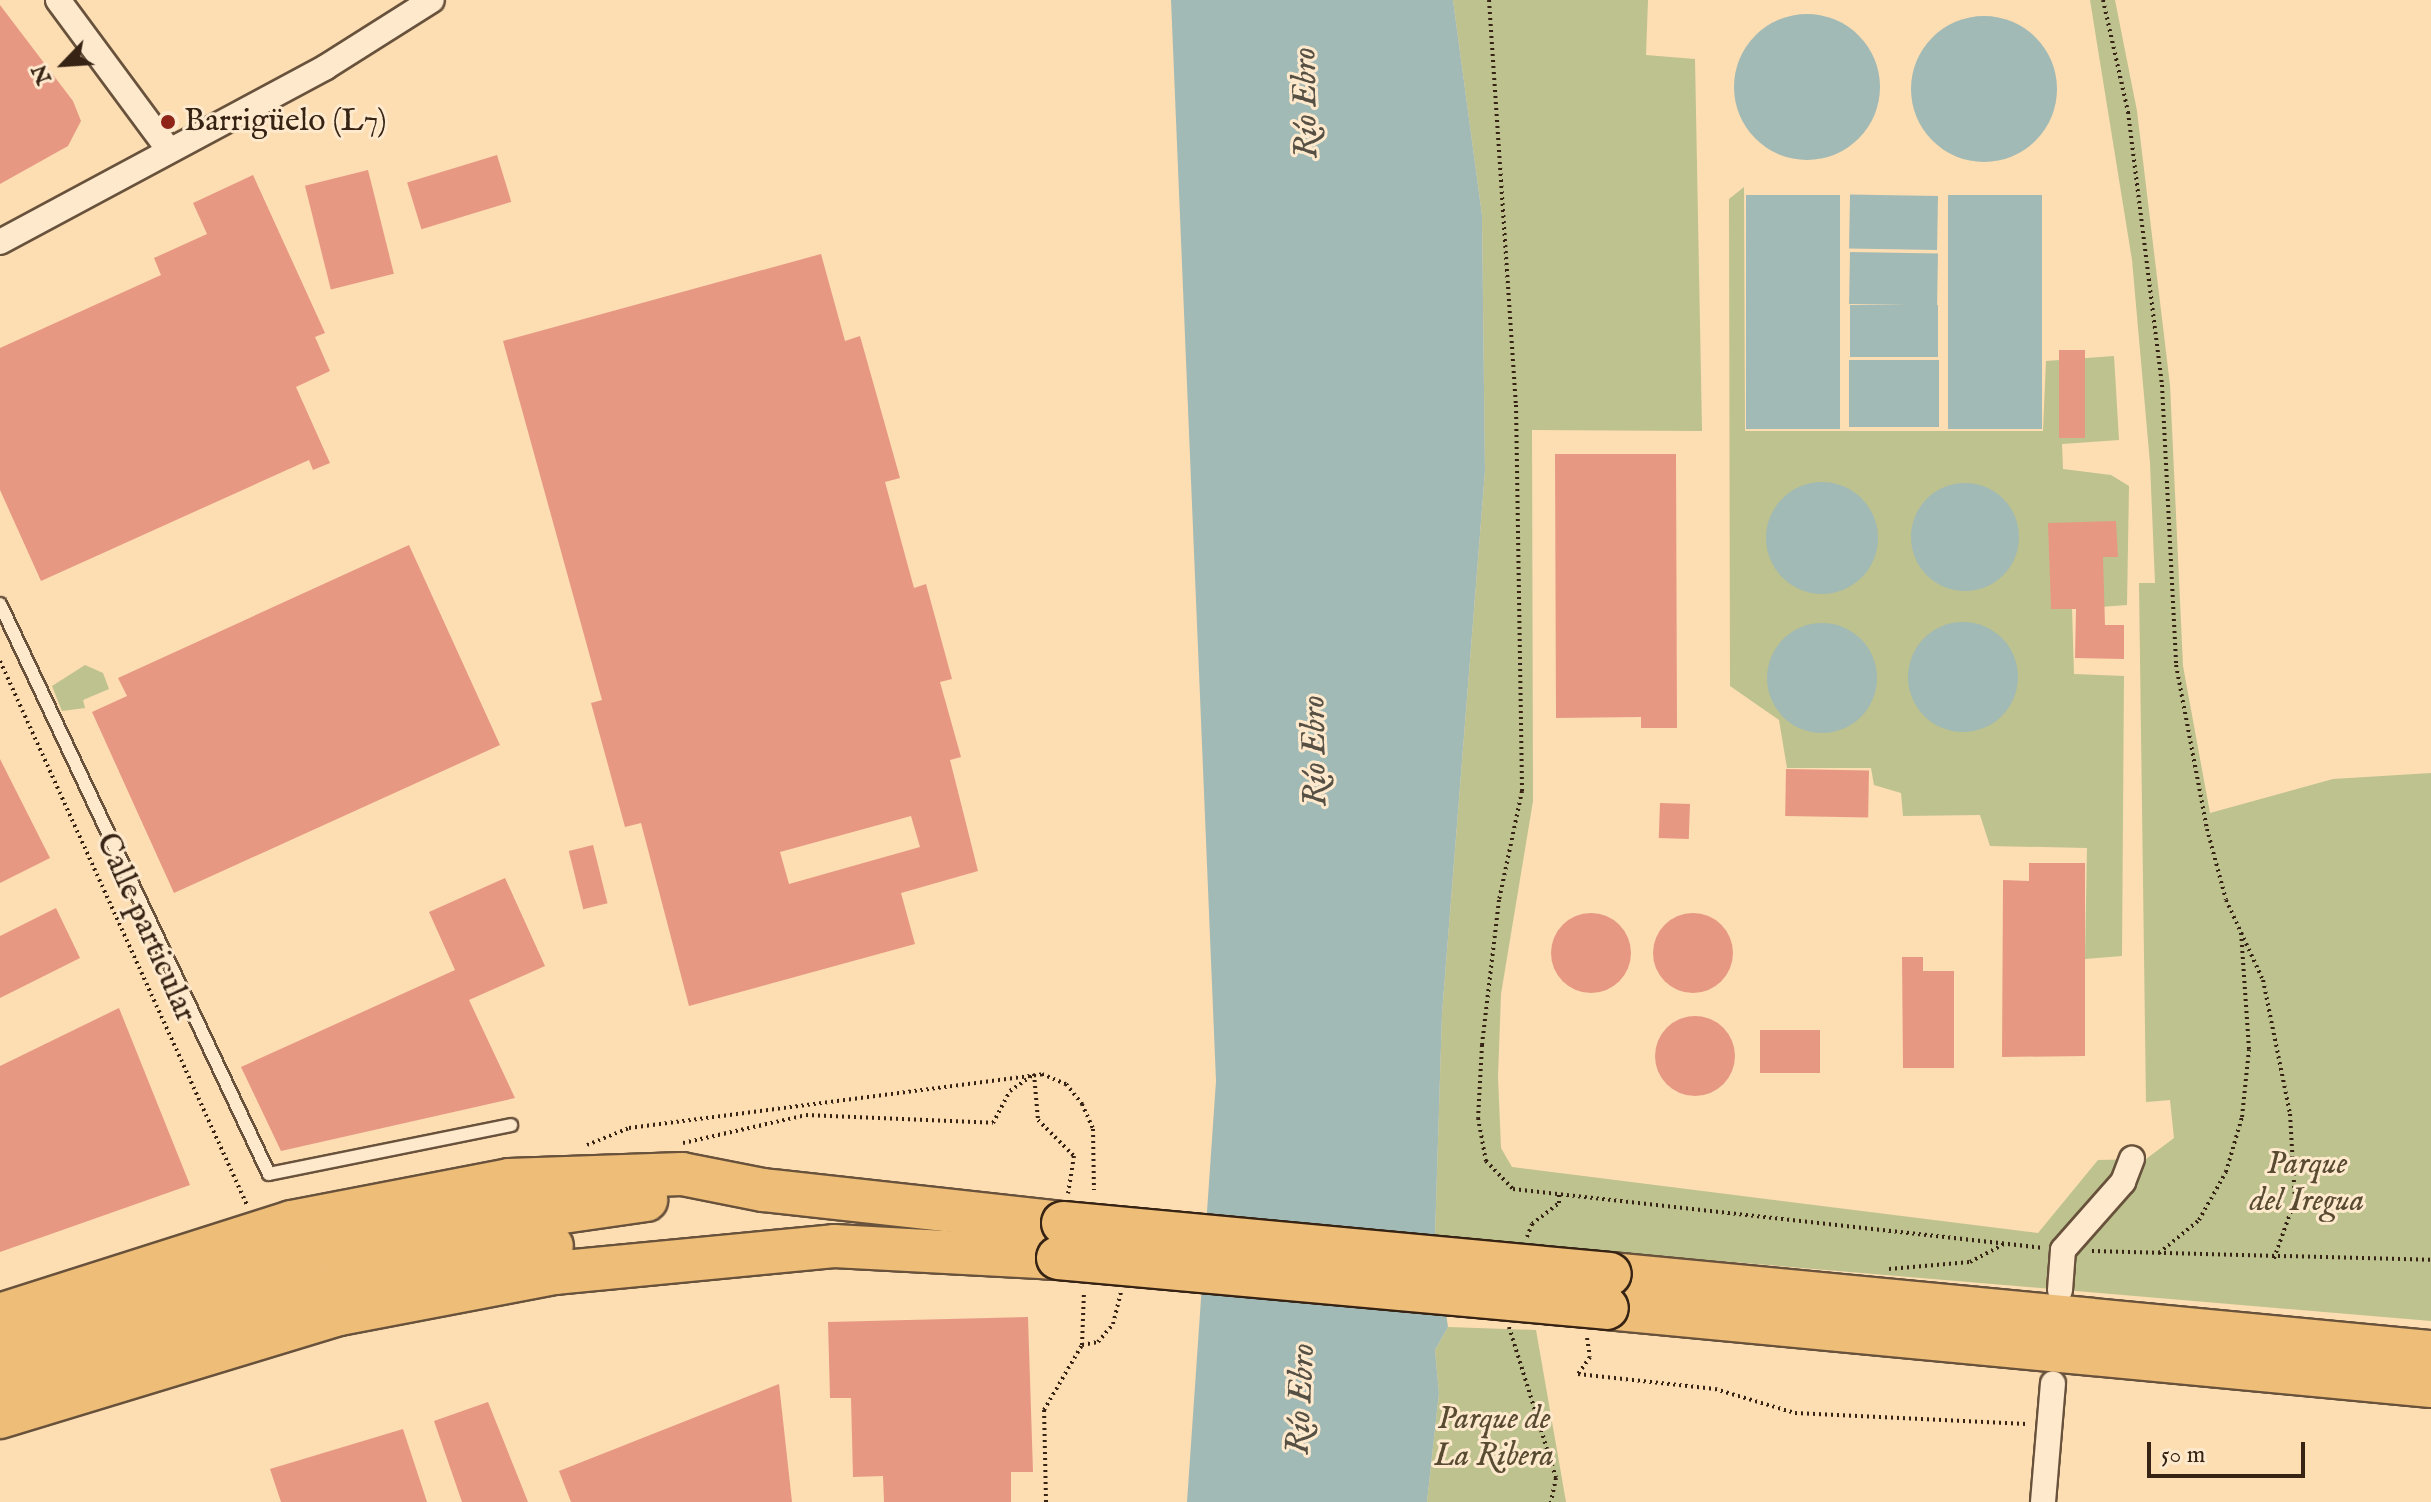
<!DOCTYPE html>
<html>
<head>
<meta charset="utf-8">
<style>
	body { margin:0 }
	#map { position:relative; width:2431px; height:1502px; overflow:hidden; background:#fdddb2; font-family:"IM FELL English",serif }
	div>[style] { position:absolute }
	.green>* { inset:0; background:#bdc28e }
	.water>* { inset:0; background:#a2bab5; transform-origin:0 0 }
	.round { border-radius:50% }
	.building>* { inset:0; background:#e79883; transform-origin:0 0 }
	.path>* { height:4px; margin-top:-2px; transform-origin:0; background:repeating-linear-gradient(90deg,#362314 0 2px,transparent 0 6px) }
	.roads { filter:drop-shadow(2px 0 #68523c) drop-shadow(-2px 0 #68523c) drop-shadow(0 2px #68523c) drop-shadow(0 -2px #68523c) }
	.service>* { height:12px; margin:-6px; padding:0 6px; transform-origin:6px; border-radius:6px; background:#fee9cd }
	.minor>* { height:24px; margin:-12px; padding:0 12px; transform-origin:12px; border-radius:12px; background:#fee9cd }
	.motorway>* { height:42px; margin:-21px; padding:0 21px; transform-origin:21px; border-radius:21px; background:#eebe79 }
	.bridges { filter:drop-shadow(2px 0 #362314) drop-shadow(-2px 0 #362314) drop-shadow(0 2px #362314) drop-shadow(0 -2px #362314) }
	.motorway-bridge>* { height:42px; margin:-21px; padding:0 21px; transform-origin:21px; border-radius:21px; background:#eebe79 }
	.dots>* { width:22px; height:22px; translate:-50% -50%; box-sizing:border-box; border:4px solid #fee9cd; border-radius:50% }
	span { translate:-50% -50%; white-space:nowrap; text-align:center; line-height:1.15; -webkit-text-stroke:6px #fee9cd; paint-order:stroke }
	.poi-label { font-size:32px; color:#362314 }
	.left { translate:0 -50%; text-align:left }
	.street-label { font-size:32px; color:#362314 }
	.park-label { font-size:32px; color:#584b32; font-style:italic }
	.water-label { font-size:34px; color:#565044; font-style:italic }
	.north { position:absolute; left:24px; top:24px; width:80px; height:80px; -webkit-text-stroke:6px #fee9cd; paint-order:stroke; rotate:245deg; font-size:22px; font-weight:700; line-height:32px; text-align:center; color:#362314 }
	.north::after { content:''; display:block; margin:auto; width:28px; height:36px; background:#362314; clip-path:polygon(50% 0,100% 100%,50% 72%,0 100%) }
	.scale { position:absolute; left:2147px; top:1442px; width:158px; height:36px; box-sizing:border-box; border:4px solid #362314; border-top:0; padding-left:10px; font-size:24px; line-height:28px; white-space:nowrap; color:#362314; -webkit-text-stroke:6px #fee9cd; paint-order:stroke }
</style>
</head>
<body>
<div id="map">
	<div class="green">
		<i style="clip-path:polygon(1453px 0,1648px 0,1646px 55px,1695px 59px,1702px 431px,1532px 430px,1533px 801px,1501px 994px,1498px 1077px,1501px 1148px,1512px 1167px,2038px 1233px,2098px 1160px,2146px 1159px,2174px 1138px,2170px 1100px,2146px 1102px,2139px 583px,2155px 583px,2150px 463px,2132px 260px,2090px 0,2115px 0,2137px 111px,2170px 385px,2183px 666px,2210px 813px,2333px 779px,2431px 773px,2431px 1321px,1435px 1237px,1442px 1014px,1485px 471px,1482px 215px)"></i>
		<i style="clip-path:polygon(1744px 187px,1745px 431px,2043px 431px,2046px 361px,2114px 356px,2119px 440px,2062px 444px,2063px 469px,2111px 475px,2129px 486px,2127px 605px,2072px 609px,2074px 674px,2124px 676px,2122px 956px,2085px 959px,2087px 848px,1990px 846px,1980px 815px,1903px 816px,1901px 793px,1874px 785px,1871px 768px,1787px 768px,1779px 720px,1730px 686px,1729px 199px)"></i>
		<i style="clip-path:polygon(85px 665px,103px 673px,109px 689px,83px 700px,85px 708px,62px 711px,52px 686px)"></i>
		<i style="clip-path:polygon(1448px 1327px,1536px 1330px,1566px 1502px,1427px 1502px,1439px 1393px,1435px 1350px)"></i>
	</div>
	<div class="water">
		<i style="clip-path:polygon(1171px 0,1453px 0,1482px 215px,1485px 471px,1442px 1014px,1435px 1237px,1448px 1327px,1435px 1350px,1439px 1393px,1427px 1502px,1187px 1502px,1216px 1081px)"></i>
		<i class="round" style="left:1734px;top:14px;width:146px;height:146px"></i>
		<i class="round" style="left:1911px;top:16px;width:146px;height:146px"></i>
		<i style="left:1840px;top:195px;width:234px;height:94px;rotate:90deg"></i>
		<i style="left:2042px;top:195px;width:234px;height:94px;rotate:90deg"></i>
		<i style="left:1938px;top:196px;width:54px;height:88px;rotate:91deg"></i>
		<i style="left:1850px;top:252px;width:88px;height:52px;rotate:1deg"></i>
		<i style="left:1938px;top:305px;width:52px;height:88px;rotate:90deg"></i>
		<i style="left:1849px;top:360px;width:90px;height:67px"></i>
		<i class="round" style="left:1766px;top:482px;width:112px;height:112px"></i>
		<i class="round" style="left:1911px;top:483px;width:108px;height:108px"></i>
		<i class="round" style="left:1908px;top:622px;width:110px;height:110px"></i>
		<i class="round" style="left:1767px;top:623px;width:110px;height:110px"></i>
	</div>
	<div class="building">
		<i style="clip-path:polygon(0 5px,73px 101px,81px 121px,68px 146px,0 184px)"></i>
		<i style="left:497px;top:155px;width:49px;height:94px;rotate:73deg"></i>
		<i style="left:368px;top:170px;width:107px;height:65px;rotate:76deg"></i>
		<i style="clip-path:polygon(253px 175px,325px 333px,315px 337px,330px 371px,296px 387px,330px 463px,313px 470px,309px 460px,41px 581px,0 490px,0 348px,161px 275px,154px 258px,207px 234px,193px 203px)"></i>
		<i style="clip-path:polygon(evenodd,821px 254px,845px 341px,860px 336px,900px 478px,885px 482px,914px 588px,926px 584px,952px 679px,940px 682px,961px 757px,950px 760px,978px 871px,901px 893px,915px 944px,689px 1006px,641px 823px,625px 827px,591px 703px,602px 700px,503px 341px,821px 254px,911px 816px,920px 847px,789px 884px,780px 852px,911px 816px)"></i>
		<i style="left:2059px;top:350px;width:26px;height:88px"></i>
		<i style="clip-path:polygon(1555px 454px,1676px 454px,1677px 728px,1641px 728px,1641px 717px,1556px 718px)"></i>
		<i style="clip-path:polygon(2116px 521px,2118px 557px,2103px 557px,2105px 625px,2124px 625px,2124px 659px,2075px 658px,2076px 609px,2051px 609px,2048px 523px)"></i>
		<i style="clip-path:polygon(409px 545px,500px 745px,174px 893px,92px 712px,127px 696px,118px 678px)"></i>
		<i style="clip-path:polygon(0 759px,50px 858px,0 883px)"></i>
		<i style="left:1786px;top:769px;width:83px;height:47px;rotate:1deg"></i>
		<i style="left:1660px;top:803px;width:30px;height:35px;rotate:2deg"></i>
		<i style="left:593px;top:845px;width:60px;height:25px;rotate:76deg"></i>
		<i style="clip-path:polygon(2029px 863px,2085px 863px,2085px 1056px,2002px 1057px,2003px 880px,2029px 881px)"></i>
		<i style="clip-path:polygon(505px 878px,545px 966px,469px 1000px,515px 1098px,281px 1151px,241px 1067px,455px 970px,429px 912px)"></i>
		<i style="clip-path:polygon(56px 908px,80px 958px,0 998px,0 936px)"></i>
		<i class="round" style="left:1653px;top:913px;width:80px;height:80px"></i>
		<i class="round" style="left:1551px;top:913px;width:80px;height:80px"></i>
		<i style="clip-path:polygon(1902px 957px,1923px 957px,1923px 971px,1954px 971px,1954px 1068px,1903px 1068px)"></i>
		<i style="clip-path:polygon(119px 1008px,190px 1185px,0 1252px,0 1066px)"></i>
		<i class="round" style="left:1655px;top:1016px;width:80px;height:80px"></i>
		<i style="left:1760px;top:1030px;width:60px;height:43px"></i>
		<i style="clip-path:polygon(1028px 1317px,1033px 1472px,1011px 1472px,1011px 1502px,884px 1502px,883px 1476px,853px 1477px,851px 1398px,830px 1398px,828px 1322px)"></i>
		<i style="clip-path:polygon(779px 1384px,792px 1502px,571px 1502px,559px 1471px)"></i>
		<i style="clip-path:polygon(488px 1402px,528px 1502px,462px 1502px,434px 1421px)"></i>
		<i style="clip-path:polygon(403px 1429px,427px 1502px,281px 1502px,270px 1469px)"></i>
	</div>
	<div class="path">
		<i style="left:1489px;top:0;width:406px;rotate:86.2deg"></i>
		<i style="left:1516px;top:405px;width:386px;rotate:89.1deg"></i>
		<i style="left:1522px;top:791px;width:111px;rotate:101.9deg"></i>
		<i style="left:1499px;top:900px;width:146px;rotate:96.7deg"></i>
		<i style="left:1482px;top:1045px;width:73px;rotate:93.1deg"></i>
		<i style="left:1478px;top:1118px;width:44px;rotate:79.5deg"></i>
		<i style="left:1486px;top:1161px;width:39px;rotate:46deg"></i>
		<i style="left:1513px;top:1189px;width:534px;rotate:6.34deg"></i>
		<i style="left:2103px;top:0;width:115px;rotate:77.4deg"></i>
		<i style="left:2128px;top:112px;width:275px;rotate:82.9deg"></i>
		<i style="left:2162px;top:385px;width:280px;rotate:87.1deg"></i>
		<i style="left:2176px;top:665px;width:167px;rotate:79.3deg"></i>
		<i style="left:2207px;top:829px;width:73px;rotate:75deg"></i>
		<i style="left:2226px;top:900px;width:88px;rotate:65.2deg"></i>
		<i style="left:2263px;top:980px;width:137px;rotate:78.6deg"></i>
		<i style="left:2290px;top:1114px;width:86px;rotate:86.7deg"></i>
		<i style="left:2295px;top:1200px;width:65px;rotate:109.8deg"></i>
		<i style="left:0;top:661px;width:597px;rotate:65.58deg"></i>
		<i style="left:683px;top:1143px;width:126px;rotate:-12.8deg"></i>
		<i style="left:806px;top:1115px;width:187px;rotate:2.4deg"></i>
		<i style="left:993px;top:1123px;width:36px;rotate:-62deg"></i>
		<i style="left:1010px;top:1091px;width:29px;rotate:-35deg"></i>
		<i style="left:1034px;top:1074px;width:46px;rotate:85deg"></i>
		<i style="left:1038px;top:1120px;width:51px;rotate:45deg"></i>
		<i style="left:1074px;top:1156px;width:38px;rotate:99deg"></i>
		<i style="left:587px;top:1145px;width:45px;rotate:-22deg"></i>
		<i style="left:629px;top:1128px;width:417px;rotate:-7.4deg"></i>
		<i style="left:1042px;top:1074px;width:26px;rotate:23deg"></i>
		<i style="left:1066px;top:1084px;width:26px;rotate:51deg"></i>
		<i style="left:1082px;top:1104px;width:27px;rotate:66deg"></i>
		<i style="left:1093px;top:1129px;width:61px;rotate:89.1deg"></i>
		<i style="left:1527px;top:1237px;width:14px;rotate:-69deg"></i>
		<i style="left:1532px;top:1224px;width:34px;rotate:-38deg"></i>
		<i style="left:1559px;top:1203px;width:10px;rotate:-90deg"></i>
		<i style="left:2092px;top:1251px;width:339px;rotate:1.5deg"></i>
		<i style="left:2159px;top:1253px;width:52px;rotate:-39.5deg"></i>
		<i style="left:2199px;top:1220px;width:55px;rotate:-60.6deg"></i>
		<i style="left:2226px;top:1172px;width:57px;rotate:-73.8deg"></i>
		<i style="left:2242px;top:1117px;width:68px;rotate:-84.1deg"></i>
		<i style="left:2249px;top:1049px;width:118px;rotate:-93.9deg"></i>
		<i style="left:1889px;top:1269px;width:81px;rotate:-4.9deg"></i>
		<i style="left:1970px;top:1262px;width:38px;rotate:-28deg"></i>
		<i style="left:1509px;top:1327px;width:158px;rotate:72.7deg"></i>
		<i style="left:1556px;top:1478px;width:25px;rotate:102deg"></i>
		<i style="left:1587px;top:1338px;width:19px;rotate:81deg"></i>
		<i style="left:1590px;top:1357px;width:21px;rotate:125deg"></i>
		<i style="left:1578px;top:1374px;width:138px;rotate:6.2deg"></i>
		<i style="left:1715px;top:1389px;width:84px;rotate:16.7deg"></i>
		<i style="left:1795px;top:1413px;width:232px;rotate:2.7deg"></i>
		<i style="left:1082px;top:1345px;width:16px;rotate:-11deg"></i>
		<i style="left:1098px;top:1342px;width:23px;rotate:-50deg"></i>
		<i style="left:1113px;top:1324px;width:33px;rotate:-76deg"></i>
		<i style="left:1046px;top:1502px;width:92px;rotate:-91.2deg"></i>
		<i style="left:1044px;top:1410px;width:75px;rotate:-59.7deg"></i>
		<i style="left:1082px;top:1345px;width:54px;rotate:-87.9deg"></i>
	</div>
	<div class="roads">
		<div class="service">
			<i style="left:0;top:604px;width:630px;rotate:64.74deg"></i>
			<i style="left:269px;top:1174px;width:247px;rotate:-11.4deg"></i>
		</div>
		<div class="minor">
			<i style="left:58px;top:0;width:187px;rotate:53.5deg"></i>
			<i style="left:0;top:242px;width:370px;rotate:-28.2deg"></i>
			<i style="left:326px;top:67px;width:125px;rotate:-32.3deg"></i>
			<i style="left:2060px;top:1290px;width:40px;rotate:-85.7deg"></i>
			<i style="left:2063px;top:1250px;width:91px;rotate:-48.6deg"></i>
			<i style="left:2123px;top:1182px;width:25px;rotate:-69deg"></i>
			<i style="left:2043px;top:1502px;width:119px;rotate:-85.2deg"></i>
		</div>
		<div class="motorway">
			<i style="left:1610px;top:1274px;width:825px;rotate:5.43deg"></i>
			<i style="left:1607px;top:1308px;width:828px;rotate:5.41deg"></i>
			<i style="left:0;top:1315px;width:305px;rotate:-17.7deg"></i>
			<i style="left:291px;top:1222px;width:222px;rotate:-10.9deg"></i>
			<i style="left:509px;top:1180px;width:173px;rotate:-2deg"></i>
			<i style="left:682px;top:1174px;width:83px;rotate:11.2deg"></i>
			<i style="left:763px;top:1190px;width:302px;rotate:6.3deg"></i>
			<i style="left:0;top:1348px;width:398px;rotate:-16.1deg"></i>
			<i style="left:382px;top:1238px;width:267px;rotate:-8.2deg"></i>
			<i style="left:1px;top:1386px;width:351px;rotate:-17deg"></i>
			<i style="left:337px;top:1283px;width:218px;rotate:-9.8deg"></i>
			<i style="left:0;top:1417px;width:355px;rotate:-16.9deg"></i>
			<i style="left:340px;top:1314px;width:218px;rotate:-10.8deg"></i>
			<i style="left:554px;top:1273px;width:281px;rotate:-5.5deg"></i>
			<i style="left:834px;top:1246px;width:224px;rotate:3.1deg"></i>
		</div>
	</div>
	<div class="bridges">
		<div class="motorway-bridge">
			<i style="left:1063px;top:1223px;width:549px;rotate:5.33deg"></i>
			<i style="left:1058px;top:1258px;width:551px;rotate:5.2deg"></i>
		</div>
	</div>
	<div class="dots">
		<i style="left:168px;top:122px;background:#8f2418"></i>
	</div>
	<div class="poi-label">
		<span class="left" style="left:184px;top:122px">Barrigüelo (L7)</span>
	</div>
	<div class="street-label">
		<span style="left:145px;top:928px;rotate:66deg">Calle particular</span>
	</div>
	<div class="park-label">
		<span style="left:2307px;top:1184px">Parque<br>del Iregua</span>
		<span style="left:1494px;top:1439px">Parque de<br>La Ribera</span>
	</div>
	<div class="water-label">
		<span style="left:1306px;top:103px;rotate:-91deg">Río Ebro</span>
		<span style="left:1315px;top:751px;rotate:-91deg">Río Ebro</span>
		<span style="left:1301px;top:1399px;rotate:-87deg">Río Ebro</span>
	</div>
	<div class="north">N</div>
	<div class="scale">50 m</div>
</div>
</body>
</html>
